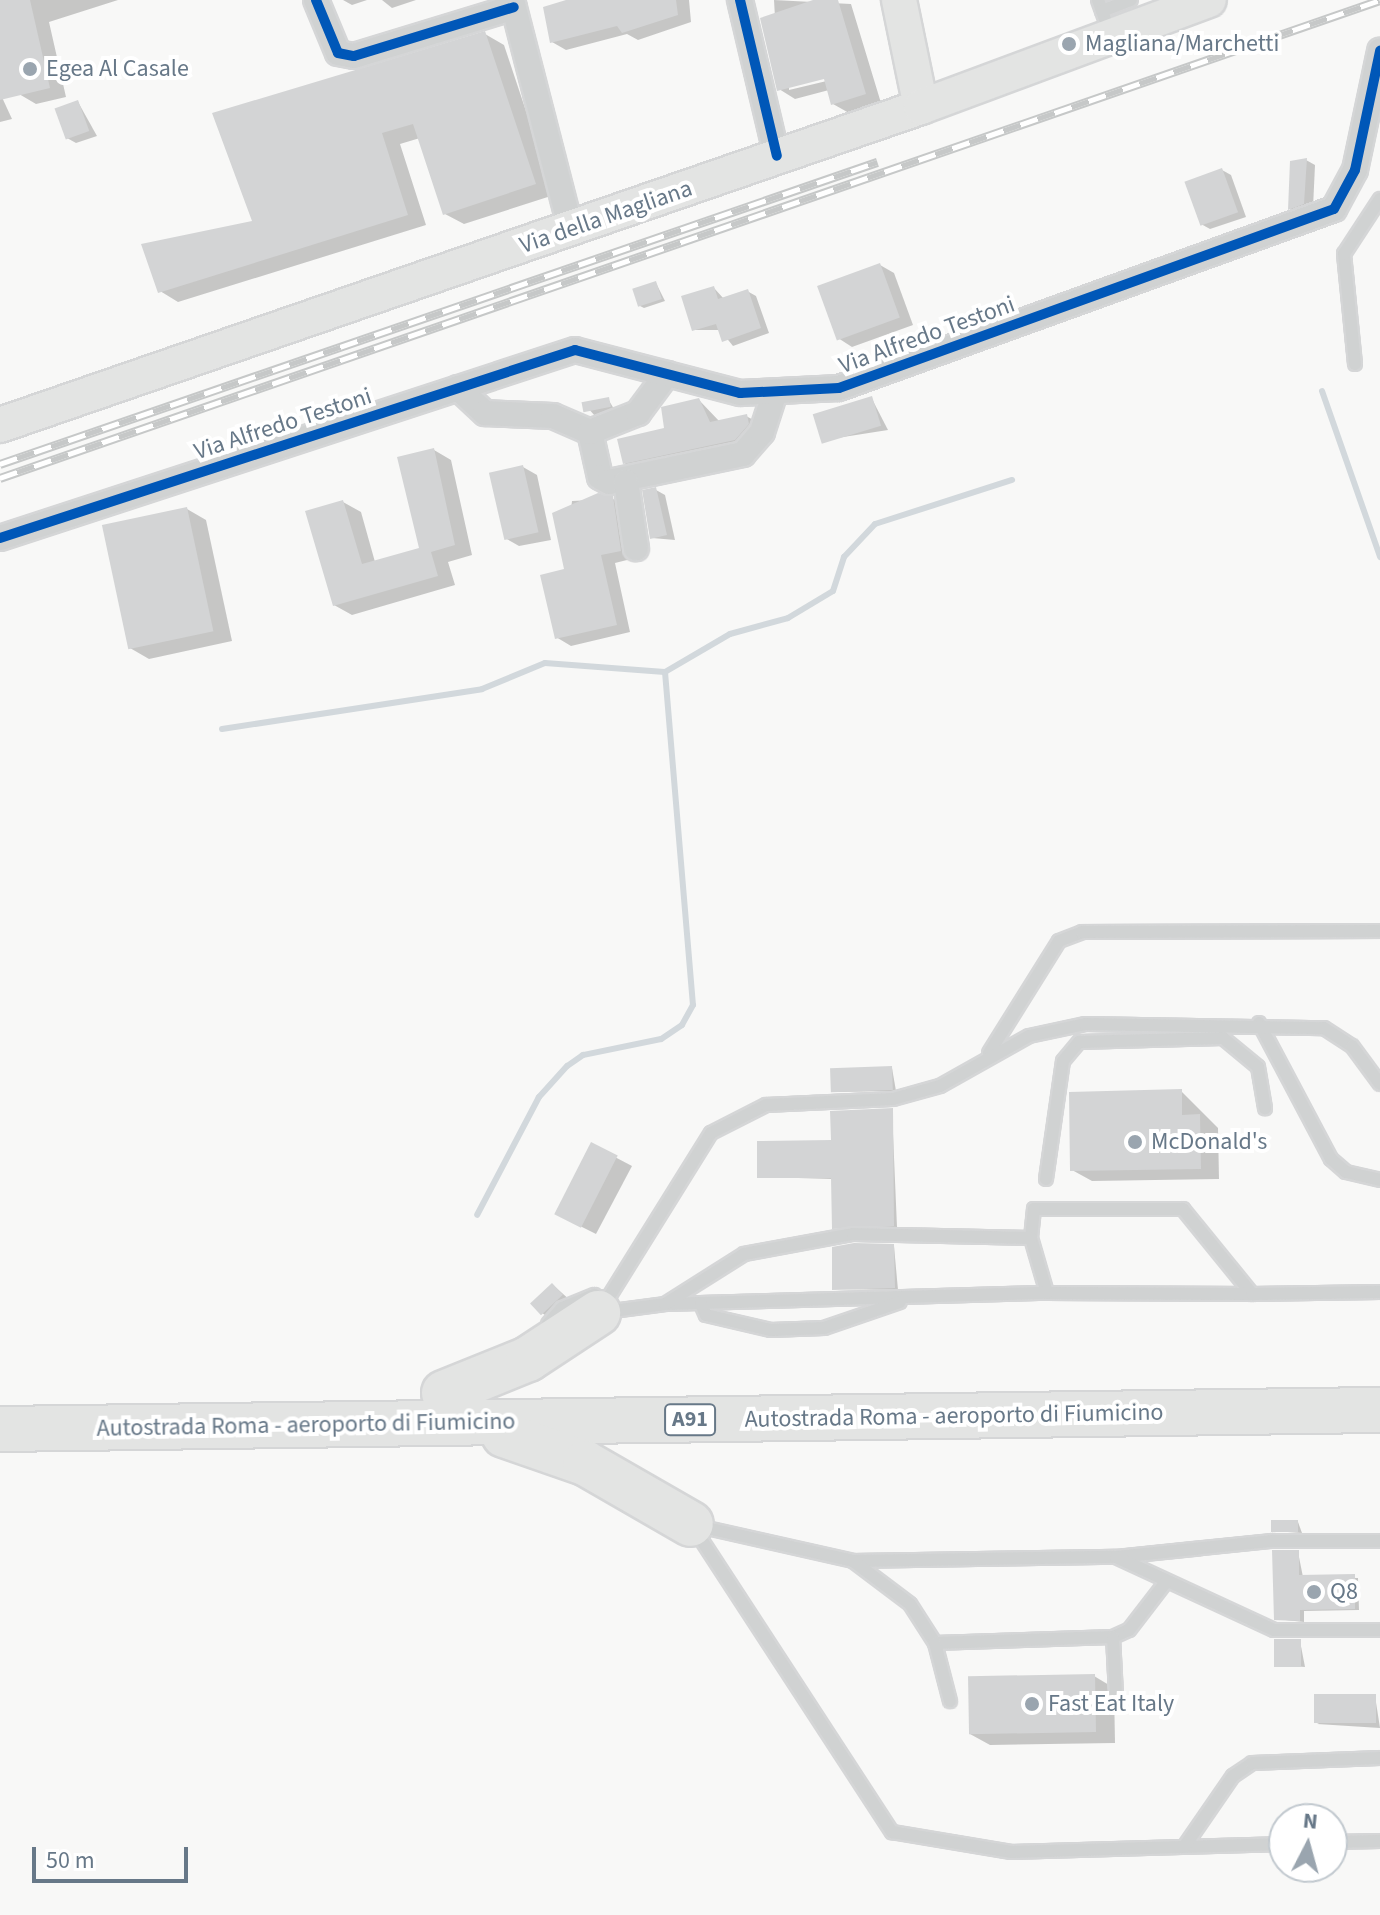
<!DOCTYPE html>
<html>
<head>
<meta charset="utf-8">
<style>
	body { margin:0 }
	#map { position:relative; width:1380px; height:1915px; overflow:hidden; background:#f8f8f7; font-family:"Source Sans 3",sans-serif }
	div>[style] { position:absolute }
	.shadow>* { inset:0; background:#0003 }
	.stream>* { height:6px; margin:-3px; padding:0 3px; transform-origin:3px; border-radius:3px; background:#d2d8dc }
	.building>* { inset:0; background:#d3d4d5; transform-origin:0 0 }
	.roads { filter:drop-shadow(2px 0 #d5d6d7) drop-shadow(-2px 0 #d5d6d7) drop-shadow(0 2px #d5d6d7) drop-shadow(0 -2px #d5d6d7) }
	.lane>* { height:12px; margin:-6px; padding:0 6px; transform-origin:6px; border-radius:6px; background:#d0d2d2 }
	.street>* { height:24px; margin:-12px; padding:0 12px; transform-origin:12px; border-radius:12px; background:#d0d2d2 }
	.secondary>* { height:34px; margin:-17px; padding:0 17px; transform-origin:17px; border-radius:17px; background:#e3e4e3 }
	.highway>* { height:44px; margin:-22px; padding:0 22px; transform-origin:22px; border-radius:22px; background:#e3e4e3 }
	.rail>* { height:9px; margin-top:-4.5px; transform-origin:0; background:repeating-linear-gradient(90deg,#fff 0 18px,#c6c8c8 0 36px); box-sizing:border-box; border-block:2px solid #c6c8c8 }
	.cycleway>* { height:10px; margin:-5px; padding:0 5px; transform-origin:5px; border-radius:5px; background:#0057b8 }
	.dots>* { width:22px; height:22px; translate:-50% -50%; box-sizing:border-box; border:4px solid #fff; border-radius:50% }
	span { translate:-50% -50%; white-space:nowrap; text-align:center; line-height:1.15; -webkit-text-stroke:8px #fff; paint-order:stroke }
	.shield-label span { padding:2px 6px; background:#fff; border:2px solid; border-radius:6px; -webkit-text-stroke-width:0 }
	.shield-label { font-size:22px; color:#677888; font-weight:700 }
	.poi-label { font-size:24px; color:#677888 }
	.left { translate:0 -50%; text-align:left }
	.street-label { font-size:24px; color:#677888 }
	.north { position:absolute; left:1268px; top:1803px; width:80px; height:80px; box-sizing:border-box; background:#fff; border:2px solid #c2c9cf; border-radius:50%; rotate:6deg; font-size:22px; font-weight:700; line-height:32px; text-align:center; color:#677888 }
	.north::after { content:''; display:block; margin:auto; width:28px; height:36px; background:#9aa5af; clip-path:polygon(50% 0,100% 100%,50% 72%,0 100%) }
	.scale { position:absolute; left:32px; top:1847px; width:156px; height:36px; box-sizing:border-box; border:4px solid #677888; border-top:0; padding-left:10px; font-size:24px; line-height:28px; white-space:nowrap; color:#677888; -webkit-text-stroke:6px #fff; paint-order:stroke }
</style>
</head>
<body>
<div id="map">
	<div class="shadow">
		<i style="clip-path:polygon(0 0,118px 0,49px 22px,66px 97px,36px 104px,19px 94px,0 38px)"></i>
		<i style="clip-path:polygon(343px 0,367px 0,352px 5px)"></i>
		<i style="clip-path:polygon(382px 0,416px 0,392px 8px)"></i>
		<i style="clip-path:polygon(573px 0,689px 0,691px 22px,638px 40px,627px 34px,566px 50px,552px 42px)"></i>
		<i style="clip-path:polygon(evenodd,774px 0,851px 4px,881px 103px,849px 113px,833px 104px,829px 90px,795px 99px,779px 89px,774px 0,834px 75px,835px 79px,789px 90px,789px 86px,834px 75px)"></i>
		<i style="clip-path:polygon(485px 34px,504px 45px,554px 195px,464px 224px,445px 214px,420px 138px,400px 144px,426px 225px,178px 302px,160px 291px,255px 222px,215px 114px)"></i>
		<i style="clip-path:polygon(0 93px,12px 119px,0 122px)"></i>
		<i style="clip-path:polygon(78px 102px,97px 136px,76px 143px,67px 138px)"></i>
		<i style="clip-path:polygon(1306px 160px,1315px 165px,1313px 208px,1298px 214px,1290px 209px)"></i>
		<i style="clip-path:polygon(1222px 170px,1231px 175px,1246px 217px,1210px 229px,1201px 224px)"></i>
		<i style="clip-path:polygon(880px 265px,894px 273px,913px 325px,852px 347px,838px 338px)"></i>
		<i style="clip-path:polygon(656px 283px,665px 301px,644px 308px,640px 306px)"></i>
		<i style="clip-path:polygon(714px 288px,724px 299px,747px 291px,756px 296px,769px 333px,733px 346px,720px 330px,693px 330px)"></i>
		<i style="clip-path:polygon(608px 399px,614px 409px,596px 417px,585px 405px)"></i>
		<i style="clip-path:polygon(872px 399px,888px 430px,824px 440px)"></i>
		<i style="clip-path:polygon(699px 400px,720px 422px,746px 416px,761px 424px,750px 448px,639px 471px,624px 463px)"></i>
		<i style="clip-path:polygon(434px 450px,451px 460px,472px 555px,448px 562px,455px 585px,352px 615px,334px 605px,343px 502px,361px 512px,375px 562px,421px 549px)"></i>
		<i style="clip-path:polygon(523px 467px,537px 475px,551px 540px,519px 546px,505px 538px)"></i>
		<i style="clip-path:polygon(656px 490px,665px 495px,675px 540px,652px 538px)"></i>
		<i style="clip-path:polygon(613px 499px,627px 507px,635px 558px,615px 563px,630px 632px,571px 646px,556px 637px,572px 501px)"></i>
		<i style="clip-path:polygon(187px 509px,206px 520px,232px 641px,149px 659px,130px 648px)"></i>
		<i style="clip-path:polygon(892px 1068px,896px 1091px,832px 1092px)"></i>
		<i style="clip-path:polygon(1181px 1091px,1218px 1128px,1219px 1179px,1092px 1181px,1072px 1170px)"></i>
		<i style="clip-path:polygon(892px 1110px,897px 1227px,834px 1228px,833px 1179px,759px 1177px)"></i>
		<i style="clip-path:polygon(592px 1145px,632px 1166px,596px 1234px,570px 1221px)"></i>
		<i style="clip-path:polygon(894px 1246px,898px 1290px,834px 1289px)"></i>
		<i style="clip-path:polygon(553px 1285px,571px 1301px,551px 1319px,542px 1313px)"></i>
		<i style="clip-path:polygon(1298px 1522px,1302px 1533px,1273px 1531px)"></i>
		<i style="clip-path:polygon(1298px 1552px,1303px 1577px,1358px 1578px,1359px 1610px,1304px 1611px,1304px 1622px,1276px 1619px)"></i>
		<i style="clip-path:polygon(1300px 1641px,1305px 1667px,1277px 1665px)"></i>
		<i style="clip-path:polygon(1094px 1676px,1114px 1688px,1115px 1743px,990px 1745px,970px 1734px)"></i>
		<i style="clip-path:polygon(1375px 1696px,1380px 1728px,1317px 1724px)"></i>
	</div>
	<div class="stream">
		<i style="left:1322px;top:391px;width:176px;rotate:70.7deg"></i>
		<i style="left:665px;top:672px;width:75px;rotate:-30.3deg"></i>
		<i style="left:730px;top:634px;width:60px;rotate:-15.4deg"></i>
		<i style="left:788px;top:618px;width:52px;rotate:-31deg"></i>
		<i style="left:833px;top:591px;width:36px;rotate:-72deg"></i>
		<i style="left:844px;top:557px;width:45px;rotate:-46.8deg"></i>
		<i style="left:875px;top:524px;width:144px;rotate:-17.8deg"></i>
		<i style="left:222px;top:729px;width:263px;rotate:-8.7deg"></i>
		<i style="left:482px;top:689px;width:68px;rotate:-22.4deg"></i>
		<i style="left:545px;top:663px;width:120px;rotate:4.3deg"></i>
		<i style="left:665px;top:672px;width:334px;rotate:85.2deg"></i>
		<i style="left:693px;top:1005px;width:23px;rotate:119deg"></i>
		<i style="left:682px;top:1025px;width:25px;rotate:146deg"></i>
		<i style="left:661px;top:1039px;width:80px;rotate:168.4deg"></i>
		<i style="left:583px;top:1055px;width:19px;rotate:145deg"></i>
		<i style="left:567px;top:1066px;width:42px;rotate:132.1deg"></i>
		<i style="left:539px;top:1097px;width:133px;rotate:117.7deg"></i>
	</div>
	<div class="building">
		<i style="clip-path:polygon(0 0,30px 0,50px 88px,0 100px)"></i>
		<i style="clip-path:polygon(566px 0,676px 0,678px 15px,622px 33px,617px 26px,550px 43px,543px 7px)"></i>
		<i style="clip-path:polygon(813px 0,838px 0,866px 94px,831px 105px,824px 79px,777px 91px,760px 18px)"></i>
		<i style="clip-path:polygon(485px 31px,536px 184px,443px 215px,413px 124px,382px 133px,408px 215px,158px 293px,141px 244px,252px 221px,212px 113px)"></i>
		<i style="left:78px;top:100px;width:33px;height:25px;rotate:70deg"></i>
		<i style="clip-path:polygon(1307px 158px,1304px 204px,1288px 210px,1290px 161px)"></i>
		<i style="left:1222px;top:168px;width:47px;height:40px;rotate:70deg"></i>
		<i style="left:880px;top:263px;width:58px;height:67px;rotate:70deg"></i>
		<i style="left:656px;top:281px;width:19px;height:25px;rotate:72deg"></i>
		<i style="clip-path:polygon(714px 286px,718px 299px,748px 289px,761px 328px,722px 342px,716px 324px,692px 331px,681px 296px)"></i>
		<i style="left:872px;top:396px;width:31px;height:62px;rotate:73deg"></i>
		<i style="left:609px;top:397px;width:10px;height:28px;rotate:79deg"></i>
		<i style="clip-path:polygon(699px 398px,710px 422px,747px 414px,749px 424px,735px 440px,623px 464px,617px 439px,664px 428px,661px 407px)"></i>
		<i style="clip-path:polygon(434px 448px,455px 545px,431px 552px,438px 576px,333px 606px,305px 511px,343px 500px,362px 564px,419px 548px,397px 457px)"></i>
		<i style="left:523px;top:465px;width:69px;height:35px;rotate:77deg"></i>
		<i style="clip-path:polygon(656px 487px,667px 535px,650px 539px,642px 490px)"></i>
		<i style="clip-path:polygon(598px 493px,613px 496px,621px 551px,601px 555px,617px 625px,555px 639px,540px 575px,564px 569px,552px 513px)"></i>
		<i style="left:187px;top:507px;width:127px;height:87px;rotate:78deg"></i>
		<i style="left:892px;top:1066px;width:24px;height:62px;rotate:88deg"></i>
		<i style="clip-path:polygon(1182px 1089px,1182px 1115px,1200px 1114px,1201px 1169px,1070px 1171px,1069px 1092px)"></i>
		<i style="clip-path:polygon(893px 1108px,894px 1226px,832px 1229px,831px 1178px,757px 1178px,757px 1141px,831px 1140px,830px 1111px)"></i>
		<i style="left:591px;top:1142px;width:30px;height:81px;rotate:27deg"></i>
		<i style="clip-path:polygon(854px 1243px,894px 1244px,895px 1288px,832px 1290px,832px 1247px)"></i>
		<i style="left:552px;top:1283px;width:16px;height:30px;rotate:47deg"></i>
		<i style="left:1298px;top:1520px;width:12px;height:27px;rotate:90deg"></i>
		<i style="clip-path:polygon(1272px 1550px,1299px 1550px,1299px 1575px,1355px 1574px,1355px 1609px,1300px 1610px,1300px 1621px,1274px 1620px)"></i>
		<i style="left:1274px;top:1639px;width:27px;height:28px"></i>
		<i style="left:1095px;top:1674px;width:58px;height:127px;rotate:89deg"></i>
		<i style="left:1376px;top:1694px;width:29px;height:62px;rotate:90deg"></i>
	</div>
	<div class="roads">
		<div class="lane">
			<i style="left:1098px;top:0;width:37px;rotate:70deg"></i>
			<i style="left:1102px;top:11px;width:31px;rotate:-21deg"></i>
			<i style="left:1355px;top:364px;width:111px;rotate:-95.7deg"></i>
			<i style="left:1344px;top:254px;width:66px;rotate:-56.8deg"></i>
			<i style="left:1259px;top:1023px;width:154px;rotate:62.1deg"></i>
			<i style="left:1331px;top:1159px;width:20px;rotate:41deg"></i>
			<i style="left:1346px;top:1172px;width:35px;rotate:13deg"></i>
			<i style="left:989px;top:1053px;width:132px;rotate:-58deg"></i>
			<i style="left:1059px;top:941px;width:25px;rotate:-21deg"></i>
			<i style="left:1082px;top:932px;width:298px;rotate:-0.2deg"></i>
			<i style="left:1046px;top:1179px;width:119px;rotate:-81.8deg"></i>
			<i style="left:1063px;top:1061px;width:25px;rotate:-50deg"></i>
			<i style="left:1079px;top:1042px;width:144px;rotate:-1.6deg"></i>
			<i style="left:1223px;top:1038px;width:45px;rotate:39.6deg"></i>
			<i style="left:1258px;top:1067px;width:42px;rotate:80.3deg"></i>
			<i style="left:1252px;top:1294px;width:109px;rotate:-129.1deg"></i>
			<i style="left:1183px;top:1209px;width:149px;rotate:180deg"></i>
			<i style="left:1034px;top:1209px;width:29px;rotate:96deg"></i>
			<i style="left:1031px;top:1238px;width:57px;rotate:73.8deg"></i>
			<i style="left:1047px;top:1293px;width:205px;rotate:0.3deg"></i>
			<i style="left:1252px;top:1294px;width:128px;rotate:-0.9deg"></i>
			<i style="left:666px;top:1304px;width:381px;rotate:-1.7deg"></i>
			<i style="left:701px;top:1304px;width:12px;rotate:66deg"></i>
			<i style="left:706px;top:1315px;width:67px;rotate:13deg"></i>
			<i style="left:771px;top:1330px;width:53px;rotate:-2.2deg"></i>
			<i style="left:824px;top:1328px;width:80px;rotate:-18.9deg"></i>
			<i style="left:602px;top:1308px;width:206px;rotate:-58.1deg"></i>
			<i style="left:711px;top:1133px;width:62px;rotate:-27deg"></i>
			<i style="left:766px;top:1105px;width:127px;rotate:-2.7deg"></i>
			<i style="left:893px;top:1099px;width:49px;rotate:-15.5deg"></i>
			<i style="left:940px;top:1086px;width:102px;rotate:-29.3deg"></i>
			<i style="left:1029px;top:1036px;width:57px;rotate:-12.1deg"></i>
			<i style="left:1085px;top:1024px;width:239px;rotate:1deg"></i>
			<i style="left:1324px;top:1028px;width:33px;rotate:33deg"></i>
			<i style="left:1352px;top:1046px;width:47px;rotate:53.6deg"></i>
			<i style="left:605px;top:1312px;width:61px;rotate:-7.6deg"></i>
			<i style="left:665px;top:1304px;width:93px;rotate:-32.3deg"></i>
			<i style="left:744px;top:1254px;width:111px;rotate:-10.4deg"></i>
			<i style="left:853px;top:1234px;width:178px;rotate:1.3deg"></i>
			<i style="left:548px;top:1324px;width:21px;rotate:-49deg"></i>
			<i style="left:562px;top:1308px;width:35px;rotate:-22deg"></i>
			<i style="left:698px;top:1526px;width:159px;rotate:12.7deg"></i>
			<i style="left:853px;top:1561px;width:263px;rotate:-0.9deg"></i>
			<i style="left:1116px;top:1557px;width:157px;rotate:-5.9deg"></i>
			<i style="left:1272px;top:1541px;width:108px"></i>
			<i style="left:695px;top:1530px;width:361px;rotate:56.9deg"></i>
			<i style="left:892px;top:1832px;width:121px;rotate:9.5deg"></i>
			<i style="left:1011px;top:1852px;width:273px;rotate:-1.7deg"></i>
			<i style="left:1116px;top:1557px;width:174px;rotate:24.8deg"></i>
			<i style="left:1274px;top:1630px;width:106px"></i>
			<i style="left:853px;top:1561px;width:71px;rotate:37deg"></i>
			<i style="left:910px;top:1604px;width:46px;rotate:57.3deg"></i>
			<i style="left:935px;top:1643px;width:178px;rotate:-1.9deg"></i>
			<i style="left:1113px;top:1637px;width:17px;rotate:-24deg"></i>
			<i style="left:1129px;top:1630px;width:61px;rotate:-52.4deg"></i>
			<i style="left:1113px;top:1637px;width:58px;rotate:87deg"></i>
			<i style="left:935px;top:1643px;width:60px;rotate:75.5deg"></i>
			<i style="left:1332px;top:1842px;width:48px;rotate:-1.2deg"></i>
			<i style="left:1184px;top:1847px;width:86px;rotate:-55.4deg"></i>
			<i style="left:1233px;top:1776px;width:23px;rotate:-34deg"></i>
			<i style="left:1252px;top:1763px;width:128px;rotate:-2.2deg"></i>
		</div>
		<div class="street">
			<i style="left:316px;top:0;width:57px;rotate:67.5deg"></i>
			<i style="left:338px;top:53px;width:16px;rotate:11deg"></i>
			<i style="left:354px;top:56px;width:167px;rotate:-17deg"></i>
			<i style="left:512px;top:0;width:237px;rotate:75.6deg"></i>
			<i style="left:740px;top:0;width:160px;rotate:76.7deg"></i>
			<i style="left:458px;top:388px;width:37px;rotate:43deg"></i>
			<i style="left:485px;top:413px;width:68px;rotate:2.5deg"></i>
			<i style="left:553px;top:416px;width:40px;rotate:23.4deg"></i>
			<i style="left:590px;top:432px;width:46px;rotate:77.5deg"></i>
			<i style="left:600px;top:477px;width:10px;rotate:29deg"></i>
			<i style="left:609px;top:482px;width:137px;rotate:-11.8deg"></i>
			<i style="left:743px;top:454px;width:29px;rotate:-49deg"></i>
			<i style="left:762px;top:432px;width:39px;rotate:-72deg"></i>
			<i style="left:590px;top:432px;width:52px;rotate:-21.6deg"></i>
			<i style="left:638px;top:413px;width:49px;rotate:-53.4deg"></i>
			<i style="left:626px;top:482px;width:67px;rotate:81.4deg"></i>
			<i style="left:0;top:538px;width:605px;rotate:-18.11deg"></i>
			<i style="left:575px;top:350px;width:171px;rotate:14.6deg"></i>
			<i style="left:740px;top:393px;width:99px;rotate:-2.9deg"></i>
			<i style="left:839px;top:388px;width:526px;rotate:-19.88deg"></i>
			<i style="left:1334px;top:209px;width:44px;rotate:-61.7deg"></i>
			<i style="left:1355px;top:170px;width:122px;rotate:-78.1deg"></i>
		</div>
		<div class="secondary">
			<i style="left:899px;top:0;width:109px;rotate:78.4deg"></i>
			<i style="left:0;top:425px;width:974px;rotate:-19.05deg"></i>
			<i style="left:921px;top:107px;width:307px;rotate:-20.4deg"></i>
		</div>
		<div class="highway">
			<i style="left:444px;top:1393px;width:91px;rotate:-22deg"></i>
			<i style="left:528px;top:1359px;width:84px;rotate:-33.3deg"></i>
			<i style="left:0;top:1429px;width:1380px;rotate:-0.79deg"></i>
			<i style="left:504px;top:1435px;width:86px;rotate:19.1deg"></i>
			<i style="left:585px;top:1463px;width:122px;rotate:29.9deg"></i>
		</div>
	</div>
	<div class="rail">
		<i style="left:0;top:464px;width:928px;rotate:-19deg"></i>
		<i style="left:0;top:478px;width:1460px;rotate:-19.1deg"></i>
	</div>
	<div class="cycleway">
		<i style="left:316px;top:0;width:57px;rotate:67.5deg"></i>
		<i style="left:338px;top:53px;width:16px;rotate:11deg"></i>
		<i style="left:354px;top:56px;width:167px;rotate:-17deg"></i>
		<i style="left:740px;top:0;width:160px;rotate:76.7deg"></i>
		<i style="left:0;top:538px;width:605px;rotate:-18.11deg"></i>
		<i style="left:575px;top:350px;width:171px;rotate:14.6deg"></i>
		<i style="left:740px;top:393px;width:99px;rotate:-2.9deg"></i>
		<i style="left:839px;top:388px;width:526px;rotate:-19.88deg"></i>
		<i style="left:1334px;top:209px;width:44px;rotate:-61.7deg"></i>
		<i style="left:1355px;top:170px;width:122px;rotate:-78.1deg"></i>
	</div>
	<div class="dots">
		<i style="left:1069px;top:44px;background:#9aa5af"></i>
		<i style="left:30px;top:69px;background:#9aa5af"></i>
		<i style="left:1135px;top:1142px;background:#9aa5af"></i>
		<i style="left:1314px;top:1592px;background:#9aa5af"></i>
		<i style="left:1032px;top:1704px;background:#9aa5af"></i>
	</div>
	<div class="shield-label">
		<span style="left:690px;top:1420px">A91</span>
	</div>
	<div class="poi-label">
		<span class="left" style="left:1085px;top:44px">Magliana/Marchetti</span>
		<span class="left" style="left:46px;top:69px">Egea Al Casale</span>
		<span class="left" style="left:1151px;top:1142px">McDonald's</span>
		<span class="left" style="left:1330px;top:1592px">Q8</span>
		<span class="left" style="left:1048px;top:1704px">Fast Eat Italy</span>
	</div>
	<div class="street-label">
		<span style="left:606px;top:217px;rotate:-19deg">Via della Magliana</span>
		<span style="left:927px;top:335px;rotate:-20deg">Via Alfredo Testoni</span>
		<span style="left:283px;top:424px;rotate:-18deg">Via Alfredo Testoni</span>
		<span style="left:954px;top:1416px;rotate:-1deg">Autostrada Roma - aeroporto di Fiumicino</span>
		<span style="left:306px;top:1425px;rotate:-1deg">Autostrada Roma - aeroporto di Fiumicino</span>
	</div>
	<div class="north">N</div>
	<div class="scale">50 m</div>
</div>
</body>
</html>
